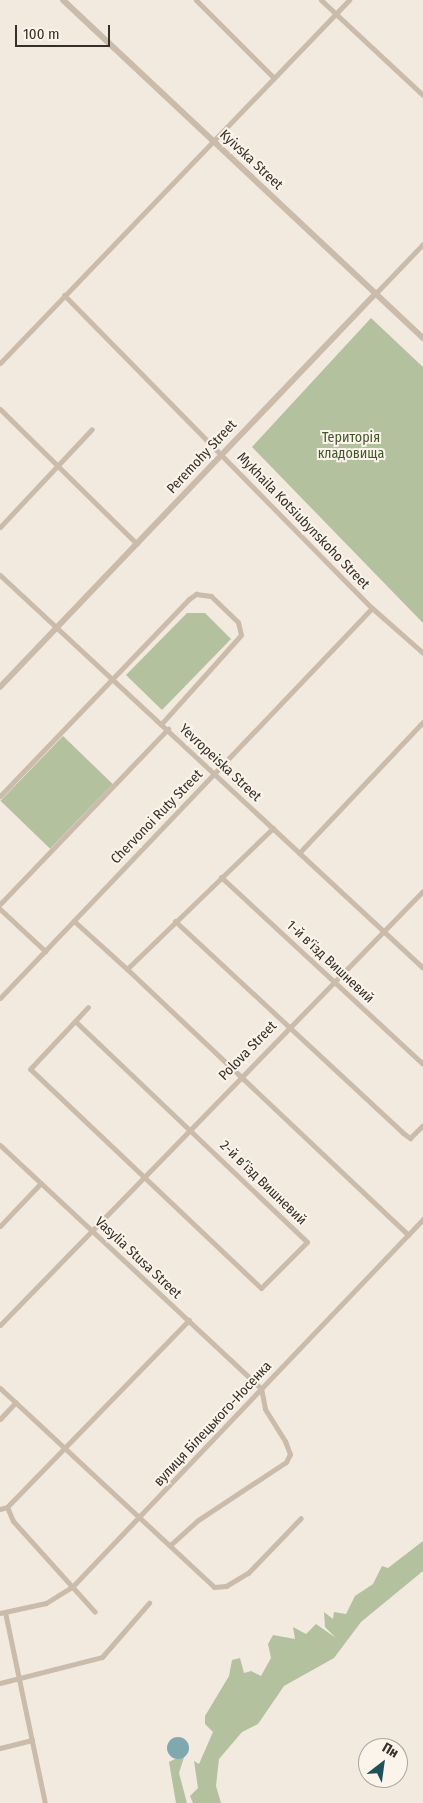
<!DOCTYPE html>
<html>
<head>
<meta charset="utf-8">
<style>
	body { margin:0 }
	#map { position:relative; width:423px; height:1803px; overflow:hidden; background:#f2eadf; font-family:"Fira Sans Condensed",sans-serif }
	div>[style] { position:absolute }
	.green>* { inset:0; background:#b3c19f; transform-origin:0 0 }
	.water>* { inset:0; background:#7fa9ae }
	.round { border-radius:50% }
	.minor>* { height:5px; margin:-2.5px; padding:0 2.5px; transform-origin:2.5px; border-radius:2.5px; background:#cabbab }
	.tertiary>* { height:6px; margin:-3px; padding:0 3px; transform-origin:3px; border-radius:3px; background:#cabbab }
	span { translate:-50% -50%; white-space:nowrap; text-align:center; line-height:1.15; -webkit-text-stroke:4px #faf4eb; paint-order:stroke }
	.street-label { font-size:14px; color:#382f2a }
	.park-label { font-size:14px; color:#45552e }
	.north { position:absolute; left:358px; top:1738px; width:50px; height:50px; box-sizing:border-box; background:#faf4eb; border:1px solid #aca59e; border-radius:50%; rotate:30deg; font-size:14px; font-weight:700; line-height:20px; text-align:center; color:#382f2a }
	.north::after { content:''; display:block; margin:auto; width:18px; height:22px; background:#215158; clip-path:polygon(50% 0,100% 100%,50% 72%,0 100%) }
	.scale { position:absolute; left:15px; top:25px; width:95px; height:22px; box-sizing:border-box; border:2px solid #382f2a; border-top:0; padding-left:6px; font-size:15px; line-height:18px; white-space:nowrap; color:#382f2a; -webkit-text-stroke:4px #faf4eb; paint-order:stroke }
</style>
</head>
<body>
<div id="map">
	<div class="green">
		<i style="clip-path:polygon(371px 318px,423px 367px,423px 623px,252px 447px)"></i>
		<i style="clip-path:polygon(187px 613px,205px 613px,231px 639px,162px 710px,126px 675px)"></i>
		<i style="left:63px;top:736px;width:69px;height:90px;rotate:44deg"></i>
		<i style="clip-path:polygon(423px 1541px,423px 1571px,361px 1622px,334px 1658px,284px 1686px,258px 1724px,242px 1732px,219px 1759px,216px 1786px,221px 1803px,193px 1803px,190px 1796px,198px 1788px,194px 1761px,199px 1764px,213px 1732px,205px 1724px,205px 1716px,229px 1676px,232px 1660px,240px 1658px,244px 1673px,251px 1671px,261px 1676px,271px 1658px,268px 1644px,273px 1635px,295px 1639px,293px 1627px,306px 1634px,316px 1624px,336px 1638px,325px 1627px,324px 1612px,333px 1619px,334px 1612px,346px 1614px,355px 1596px,373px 1584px,382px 1566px,388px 1568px)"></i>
		<i style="clip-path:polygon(185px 1754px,179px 1773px,187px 1803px,176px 1803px,169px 1762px)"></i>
	</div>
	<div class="water">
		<i class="round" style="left:167px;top:1737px;width:22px;height:22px"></i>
	</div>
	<div class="minor">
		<i style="left:196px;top:0;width:110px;rotate:45deg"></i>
		<i style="left:321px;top:0;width:139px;rotate:43deg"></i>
		<i style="left:376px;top:293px;width:68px;rotate:-46.2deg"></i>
		<i style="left:64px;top:295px;width:439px;rotate:45.5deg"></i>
		<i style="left:372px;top:608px;width:68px;rotate:41.4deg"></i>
		<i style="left:0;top:363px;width:504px;rotate:-46.13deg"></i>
		<i style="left:0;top:409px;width:192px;rotate:44.6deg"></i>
		<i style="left:0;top:527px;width:134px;rotate:-46.8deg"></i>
		<i style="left:0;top:575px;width:577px;rotate:42.89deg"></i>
		<i style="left:0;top:796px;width:273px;rotate:-46.2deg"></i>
		<i style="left:189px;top:599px;width:9px;rotate:-36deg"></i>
		<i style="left:196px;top:594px;width:15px;rotate:8deg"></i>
		<i style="left:211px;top:596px;width:37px;rotate:44deg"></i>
		<i style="left:238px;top:622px;width:13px;rotate:77deg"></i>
		<i style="left:241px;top:635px;width:118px;rotate:131.9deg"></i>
		<i style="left:273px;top:828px;width:203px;rotate:136deg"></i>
		<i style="left:127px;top:969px;width:387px;rotate:43.4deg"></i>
		<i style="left:299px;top:853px;width:180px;rotate:-46.6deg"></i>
		<i style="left:221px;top:877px;width:275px;rotate:42.8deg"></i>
		<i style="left:0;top:904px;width:243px;rotate:-46.2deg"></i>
		<i style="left:0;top:909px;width:62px;rotate:43deg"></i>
		<i style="left:74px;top:921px;width:72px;rotate:42.2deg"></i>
		<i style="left:175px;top:921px;width:311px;rotate:42.9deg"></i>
		<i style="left:403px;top:1133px;width:9px;rotate:36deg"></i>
		<i style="left:410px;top:1138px;width:18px;rotate:-45deg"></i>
		<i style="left:0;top:998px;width:539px;rotate:-46.35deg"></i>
		<i style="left:75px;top:1021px;width:320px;rotate:43.6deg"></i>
		<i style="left:307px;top:1242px;width:65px;rotate:135deg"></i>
		<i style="left:261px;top:1288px;width:318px;rotate:-136.5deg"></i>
		<i style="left:30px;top:1069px;width:66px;rotate:-46.8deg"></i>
		<i style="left:75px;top:1021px;width:19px;rotate:-47deg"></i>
		<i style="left:0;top:1145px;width:357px;rotate:43deg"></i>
		<i style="left:261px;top:1388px;width:21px;rotate:79deg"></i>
		<i style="left:265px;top:1409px;width:38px;rotate:58deg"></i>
		<i style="left:285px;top:1441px;width:14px;rotate:69deg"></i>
		<i style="left:290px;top:1454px;width:9px;rotate:117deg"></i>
		<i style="left:286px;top:1462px;width:105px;rotate:146.6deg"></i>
		<i style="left:198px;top:1520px;width:36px;rotate:138deg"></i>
		<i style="left:0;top:1226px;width:59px;rotate:-46.4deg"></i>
		<i style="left:0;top:1325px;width:606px;rotate:-45.74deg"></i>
		<i style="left:0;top:1388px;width:292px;rotate:42.9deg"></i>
		<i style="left:214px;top:1587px;width:12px;rotate:-5deg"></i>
		<i style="left:226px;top:1586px;width:26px;rotate:-31deg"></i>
		<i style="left:248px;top:1573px;width:76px;rotate:-46.1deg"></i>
		<i style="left:0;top:1419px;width:23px;rotate:-47deg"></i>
		<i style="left:7px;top:1507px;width:15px;rotate:67deg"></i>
		<i style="left:13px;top:1521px;width:122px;rotate:48deg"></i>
		<i style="left:0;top:1509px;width:7px;rotate:-16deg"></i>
		<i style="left:7px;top:1507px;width:261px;rotate:-45.8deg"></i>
		<i style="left:5px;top:1612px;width:195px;rotate:78.2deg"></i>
		<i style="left:0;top:1613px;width:47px;rotate:-12.3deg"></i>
		<i style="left:46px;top:1603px;width:31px;rotate:-32deg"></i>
		<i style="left:72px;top:1587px;width:509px;rotate:-46.35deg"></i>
		<i style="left:0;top:1683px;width:105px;rotate:-14.3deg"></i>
		<i style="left:102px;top:1657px;width:72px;rotate:-49deg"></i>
		<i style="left:0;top:1748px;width:33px;rotate:-14deg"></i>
	</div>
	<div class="tertiary">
		<i style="left:63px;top:0;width:494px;rotate:43.2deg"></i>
		<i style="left:0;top:687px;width:545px;rotate:-46.34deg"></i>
	</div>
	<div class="street-label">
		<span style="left:251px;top:160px;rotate:43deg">Kyivska Street</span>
		<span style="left:202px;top:457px;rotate:-47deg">Peremohy Street</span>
		<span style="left:303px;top:521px;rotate:46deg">Mykhaila Kotsiubynskoho Street</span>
		<span style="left:220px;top:763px;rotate:43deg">Yevropeiska Street</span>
		<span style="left:157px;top:817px;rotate:-46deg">Chervonoi Ruty Street</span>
		<span style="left:330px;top:962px;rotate:43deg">1-й в'їзд Вишневий</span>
		<span style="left:248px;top:1051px;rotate:-46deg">Polova Street</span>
		<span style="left:263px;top:1183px;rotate:44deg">2-й вʼїзд Вишневий</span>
		<span style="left:138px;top:1258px;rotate:43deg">Vasylia Stusa Street</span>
		<span style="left:213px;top:1424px;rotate:-47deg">вулиця Білецького-Носенка</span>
	</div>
	<div class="park-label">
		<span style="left:351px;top:446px">Територія<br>кладовища</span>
	</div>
	<div class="north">Пн</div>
	<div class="scale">100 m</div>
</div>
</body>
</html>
